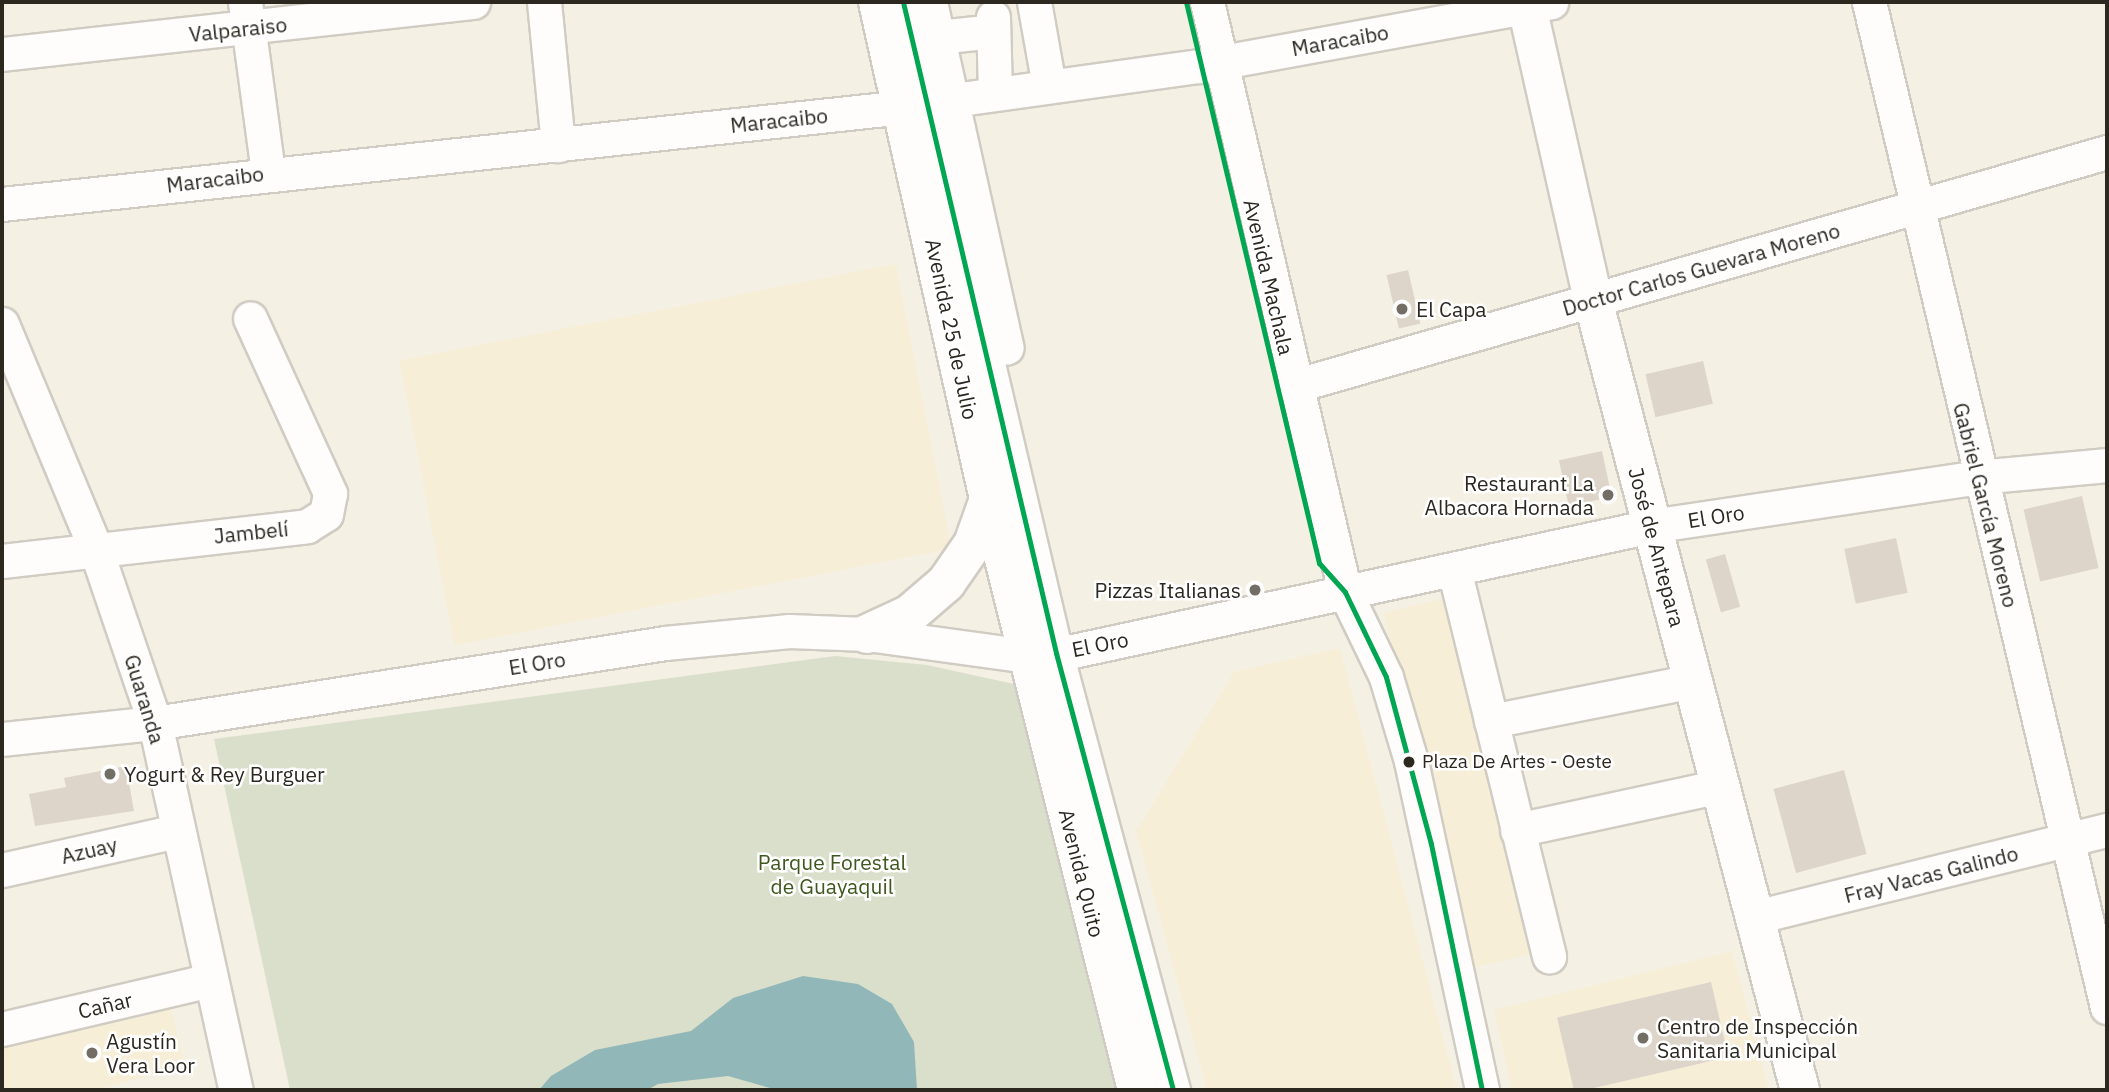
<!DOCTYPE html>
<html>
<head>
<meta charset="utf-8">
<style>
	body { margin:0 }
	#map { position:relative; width:2109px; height:1092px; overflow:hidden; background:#f5f0e4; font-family:"IBM Plex Sans",sans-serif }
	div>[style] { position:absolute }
	.built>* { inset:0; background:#f7eed8; transform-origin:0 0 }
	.green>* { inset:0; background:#dadfcb }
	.water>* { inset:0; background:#92b7b9 }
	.building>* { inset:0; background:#ddd5c9; transform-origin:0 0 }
	.roads { filter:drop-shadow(2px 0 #d0ccc3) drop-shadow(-2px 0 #d0ccc3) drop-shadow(0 2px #d0ccc3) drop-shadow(0 -2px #d0ccc3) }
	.minor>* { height:33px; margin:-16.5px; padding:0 16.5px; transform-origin:16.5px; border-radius:16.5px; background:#fefdfb }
	.major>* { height:38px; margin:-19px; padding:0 19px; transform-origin:19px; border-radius:19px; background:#fefdfb }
	.bus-1>* { height:5px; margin:-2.5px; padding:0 2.5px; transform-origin:2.5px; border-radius:2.5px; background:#00a651 }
	.dots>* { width:19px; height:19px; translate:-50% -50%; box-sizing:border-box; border:4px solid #fff; border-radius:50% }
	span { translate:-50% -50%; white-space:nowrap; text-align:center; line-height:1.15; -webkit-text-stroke:5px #fff; paint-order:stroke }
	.bus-label { font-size:19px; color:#2c2820 }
	.left { translate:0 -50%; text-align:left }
	.street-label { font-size:21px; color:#2c2820 }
	.poi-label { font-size:21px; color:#2c2820 }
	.right { translate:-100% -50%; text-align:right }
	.park-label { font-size:21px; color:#3e571d }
	.frame { position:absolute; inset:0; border:4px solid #2c2820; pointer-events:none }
</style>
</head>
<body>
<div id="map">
	<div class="built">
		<i style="left:896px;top:264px;width:290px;height:506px;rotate:79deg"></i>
		<i style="left:1447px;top:598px;width:366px;height:65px;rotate:77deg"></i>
		<i style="clip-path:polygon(1340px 648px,1457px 1090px,1207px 1090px,1136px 831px,1234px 672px)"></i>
		<i style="clip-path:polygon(1732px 951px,1769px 1090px,1512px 1090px,1494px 1010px)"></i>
		<i style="clip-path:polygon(169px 999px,185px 1066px,96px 1090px,2px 1090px,2px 1040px)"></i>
	</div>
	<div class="green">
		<i style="clip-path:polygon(835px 656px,927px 665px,1014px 684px,1116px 1090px,290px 1090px,214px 739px)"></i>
	</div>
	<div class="water">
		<i style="clip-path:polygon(803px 976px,858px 984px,892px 1004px,914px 1042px,917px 1090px,777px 1090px,728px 1076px,658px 1084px,647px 1090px,539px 1090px,551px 1076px,595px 1050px,691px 1031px,733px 998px)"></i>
	</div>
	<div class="building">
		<i style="left:1408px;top:270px;width:55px;height:22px;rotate:77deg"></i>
		<i style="left:1703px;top:361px;width:44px;height:59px;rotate:77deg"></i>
		<i style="left:1602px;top:451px;width:47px;height:44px;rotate:78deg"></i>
		<i style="left:2082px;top:496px;width:74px;height:60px;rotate:77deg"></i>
		<i style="left:1896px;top:538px;width:56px;height:53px;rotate:78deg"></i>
		<i style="left:1725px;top:554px;width:55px;height:20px;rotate:74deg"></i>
		<i style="clip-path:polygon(126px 766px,134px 811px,35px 826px,29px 794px,66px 787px,64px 778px)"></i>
		<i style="left:1844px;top:770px;width:87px;height:73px;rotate:75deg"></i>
		<i style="left:1711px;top:982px;width:77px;height:158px;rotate:77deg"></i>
	</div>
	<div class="roads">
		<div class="minor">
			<i style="left:245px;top:2px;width:173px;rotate:82.3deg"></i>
			<i style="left:544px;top:2px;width:144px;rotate:84.4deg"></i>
			<i style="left:903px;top:2px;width:669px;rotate:76.77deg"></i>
			<i style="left:1056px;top:653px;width:452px;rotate:75deg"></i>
			<i style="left:930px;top:2px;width:354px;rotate:77.5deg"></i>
			<i style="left:1034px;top:2px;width:85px;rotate:79.9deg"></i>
			<i style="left:1207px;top:2px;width:606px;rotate:76.84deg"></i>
			<i style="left:1345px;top:592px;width:94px;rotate:64.2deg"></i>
			<i style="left:1386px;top:677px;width:88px;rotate:73.4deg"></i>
			<i style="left:1411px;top:761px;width:337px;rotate:77.8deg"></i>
			<i style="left:1869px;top:2px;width:1033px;rotate:76.68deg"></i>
			<i style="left:993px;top:17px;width:76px;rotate:88.5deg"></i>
			<i style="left:938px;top:37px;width:55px;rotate:-6.2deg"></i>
			<i style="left:2px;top:54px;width:474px;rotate:-6.3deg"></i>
			<i style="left:2px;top:204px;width:906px;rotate:-6.14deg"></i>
			<i style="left:903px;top:107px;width:300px;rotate:-7.9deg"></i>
			<i style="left:1200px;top:66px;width:357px;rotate:-10.3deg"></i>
			<i style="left:2px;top:324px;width:245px;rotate:67.4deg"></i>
			<i style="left:96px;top:550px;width:183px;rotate:71.2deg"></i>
			<i style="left:155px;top:723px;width:376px;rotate:77.6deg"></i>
			<i style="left:1294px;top:386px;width:846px;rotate:-16.06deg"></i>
			<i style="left:2px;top:561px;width:307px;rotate:-6.5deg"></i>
			<i style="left:307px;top:526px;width:22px;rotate:-32deg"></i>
			<i style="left:326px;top:514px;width:21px;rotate:-79deg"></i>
			<i style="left:330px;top:493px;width:192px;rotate:-114.6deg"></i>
			<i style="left:1454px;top:569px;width:399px;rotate:76.2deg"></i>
			<i style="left:1491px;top:721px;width:206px;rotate:-11.2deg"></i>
			<i style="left:2px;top:739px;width:154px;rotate:-6deg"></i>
			<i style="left:155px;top:723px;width:516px;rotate:-8.91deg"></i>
			<i style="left:665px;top:643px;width:125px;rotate:-5.5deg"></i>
			<i style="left:789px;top:631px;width:78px;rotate:2.2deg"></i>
			<i style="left:867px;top:634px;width:162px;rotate:7.8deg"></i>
			<i style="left:1027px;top:656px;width:46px;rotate:-6.2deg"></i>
			<i style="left:1073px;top:651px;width:591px;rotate:-12.2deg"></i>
			<i style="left:1651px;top:526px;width:331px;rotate:-8.5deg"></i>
			<i style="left:1978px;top:477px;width:130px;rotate:-5.3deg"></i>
			<i style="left:1517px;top:830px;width:209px;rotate:-12.2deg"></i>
			<i style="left:2px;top:870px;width:178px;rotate:-12.6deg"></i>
			<i style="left:1755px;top:917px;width:363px;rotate:-13.9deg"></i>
			<i style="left:2px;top:1029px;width:211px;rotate:-13.2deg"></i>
		</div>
		<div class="major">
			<i style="left:878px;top:2px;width:509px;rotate:77.41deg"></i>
			<i style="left:989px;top:499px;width:609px;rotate:75.94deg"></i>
			<i style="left:1526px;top:2px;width:305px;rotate:77.3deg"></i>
			<i style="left:1593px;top:300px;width:817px;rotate:75.32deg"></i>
			<i style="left:867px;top:634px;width:47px;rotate:-24.9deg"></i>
			<i style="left:910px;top:614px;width:48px;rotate:-40.7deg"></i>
			<i style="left:946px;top:583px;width:47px;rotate:-55.3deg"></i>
			<i style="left:973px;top:544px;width:48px;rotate:-70.4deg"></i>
		</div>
	</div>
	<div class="bus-1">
		<i style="left:903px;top:2px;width:669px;rotate:76.77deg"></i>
		<i style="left:1056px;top:653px;width:452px;rotate:75deg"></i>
		<i style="left:1186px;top:2px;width:577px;rotate:76.66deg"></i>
		<i style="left:1319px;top:563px;width:39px;rotate:48deg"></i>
		<i style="left:1345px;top:592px;width:94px;rotate:64.2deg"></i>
		<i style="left:1386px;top:677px;width:173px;rotate:74.9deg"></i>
		<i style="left:1431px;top:844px;width:251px;rotate:78.3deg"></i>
	</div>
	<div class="dots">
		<i style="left:1402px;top:309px;background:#726e65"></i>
		<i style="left:1608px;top:495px;background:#726e65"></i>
		<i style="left:1255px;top:590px;background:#726e65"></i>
		<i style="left:1409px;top:762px;background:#2c2820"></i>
		<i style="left:110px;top:774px;background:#726e65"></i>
		<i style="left:1643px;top:1038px;background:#726e65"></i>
		<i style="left:92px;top:1053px;background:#726e65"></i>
	</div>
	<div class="bus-label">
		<span class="left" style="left:1422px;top:762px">Plaza De Artes - Oeste</span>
	</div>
	<div class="street-label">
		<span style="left:238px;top:29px;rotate:-6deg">Valparaiso</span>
		<span style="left:1340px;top:40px;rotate:-10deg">Maracaibo</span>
		<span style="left:779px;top:120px;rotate:-6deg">Maracaibo</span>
		<span style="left:215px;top:179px;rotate:-7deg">Maracaibo</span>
		<span style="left:1701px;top:269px;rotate:-16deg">Doctor Carlos Guevara Moreno</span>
		<span style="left:1269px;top:277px;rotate:77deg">Avenida Machala</span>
		<span style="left:952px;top:329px;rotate:78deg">Avenida 25 de Julio</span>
		<span style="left:1986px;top:505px;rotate:76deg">Gabriel García Moreno</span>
		<span style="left:1716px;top:516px;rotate:-9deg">El Oro</span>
		<span style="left:251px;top:532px;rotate:-6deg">Jambelí</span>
		<span style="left:1657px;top:547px;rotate:75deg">José de Antepara</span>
		<span style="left:1100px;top:644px;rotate:-11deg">El Oro</span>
		<span style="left:537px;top:663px;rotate:-9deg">El Oro</span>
		<span style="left:145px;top:699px;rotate:73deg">Guaranda</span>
		<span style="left:89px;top:850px;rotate:-13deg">Azuay</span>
		<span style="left:1082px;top:873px;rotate:76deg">Avenida Quito</span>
		<span style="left:1931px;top:874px;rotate:-14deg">Fray Vacas Galindo</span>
		<span style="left:105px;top:1005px;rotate:-13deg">Cañar</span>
	</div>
	<div class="poi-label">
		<span class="left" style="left:1416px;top:309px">El Capa</span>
		<span class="right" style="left:1594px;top:495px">Restaurant La<br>Albacora Hornada</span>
		<span class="right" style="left:1241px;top:590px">Pizzas Italianas</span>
		<span class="left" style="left:124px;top:774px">Yogurt &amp; Rey Burguer</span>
		<span class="left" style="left:1657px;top:1038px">Centro de Inspección<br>Sanitaria Municipal</span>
		<span class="left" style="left:106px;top:1053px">Agustín<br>Vera Loor</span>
	</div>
	<div class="park-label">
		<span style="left:832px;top:874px">Parque Forestal<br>de Guayaquil</span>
	</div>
	<div class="frame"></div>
</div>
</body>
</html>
